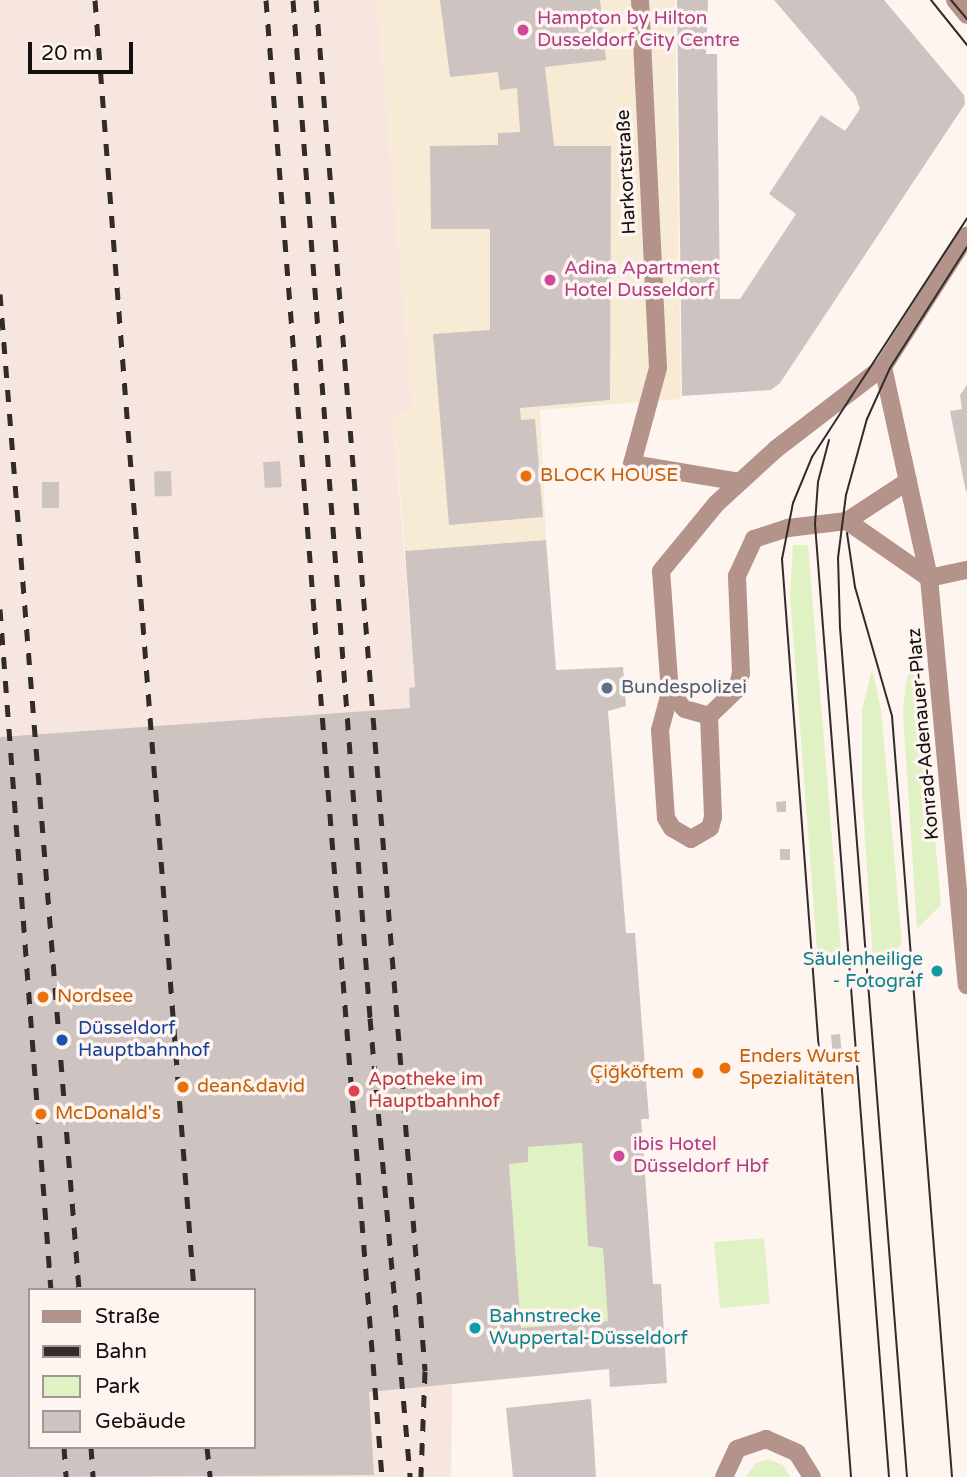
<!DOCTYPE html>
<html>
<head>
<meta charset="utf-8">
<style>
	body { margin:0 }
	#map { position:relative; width:967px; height:1477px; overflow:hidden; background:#fef4f0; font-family:"Varela Round",sans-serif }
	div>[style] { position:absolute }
	.commercial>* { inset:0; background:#f7ebd6 }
	.built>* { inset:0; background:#f7e6df }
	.green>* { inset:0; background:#e0f1c3; transform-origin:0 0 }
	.building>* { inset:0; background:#cdc3c1; transform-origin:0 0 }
	.minor>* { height:18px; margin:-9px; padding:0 9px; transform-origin:9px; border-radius:9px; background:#b3938a }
	.tram>* { height:2px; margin:-1px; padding:0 1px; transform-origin:1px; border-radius:1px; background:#312c2a }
	.rail>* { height:5px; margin-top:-2.5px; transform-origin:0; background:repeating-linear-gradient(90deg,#312c2a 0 12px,transparent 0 24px) }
	.dots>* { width:19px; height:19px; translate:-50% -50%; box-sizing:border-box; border:4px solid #fef4f0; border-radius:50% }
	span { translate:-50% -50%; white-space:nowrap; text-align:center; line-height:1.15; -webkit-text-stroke:7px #fef4f0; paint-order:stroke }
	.hotel-label { font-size:19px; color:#b23c85 }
	.left { translate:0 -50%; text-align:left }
	.street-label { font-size:19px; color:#130f0e }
	.food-label { font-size:19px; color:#c56008 }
	.right { translate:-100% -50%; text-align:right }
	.service-label { font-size:19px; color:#4e5e75 }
	.culture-label { font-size:19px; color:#0d838f }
	.transit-label { font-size:19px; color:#164399 }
	.health-label { font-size:19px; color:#be3a42 }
	.legend { position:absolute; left:28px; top:1288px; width:228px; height:161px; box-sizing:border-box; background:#fef4f0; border:2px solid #a09896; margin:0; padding:9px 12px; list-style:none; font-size:21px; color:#130f0e }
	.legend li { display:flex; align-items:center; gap:14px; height:35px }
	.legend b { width:35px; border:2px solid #a09896 }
	.scale { position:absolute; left:28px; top:42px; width:105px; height:32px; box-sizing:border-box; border:4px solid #130f0e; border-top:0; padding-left:9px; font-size:21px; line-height:24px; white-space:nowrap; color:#130f0e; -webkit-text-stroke:5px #fef4f0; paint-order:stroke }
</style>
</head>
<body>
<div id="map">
	<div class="commercial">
		<i style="clip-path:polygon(377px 0,675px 0,681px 399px,540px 410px,546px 540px,405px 551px,393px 413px,413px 411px)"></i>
	</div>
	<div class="built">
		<i style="clip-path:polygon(evenodd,0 0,377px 0,413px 411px,393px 414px,415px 687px,409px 688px,453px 1333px,451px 1477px,0 1477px,0 0,30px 1290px,254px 1290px,254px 1447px,30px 1447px,30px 1290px)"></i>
	</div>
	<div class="green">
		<i style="clip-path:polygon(793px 545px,808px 545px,842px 961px,818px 963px,790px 595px)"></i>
		<i style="clip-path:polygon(918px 650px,941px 905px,917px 929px,903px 712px,906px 682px)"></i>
		<i style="clip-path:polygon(872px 669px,881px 710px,902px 944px,887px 958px,873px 960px,862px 793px,862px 710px)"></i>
		<i style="clip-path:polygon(582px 1143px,588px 1246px,603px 1248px,608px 1321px,521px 1328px,509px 1164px,528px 1162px,528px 1147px)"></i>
		<i style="left:764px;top:1238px;width:66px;height:50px;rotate:85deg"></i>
		<i style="clip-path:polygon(768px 1459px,783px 1465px,790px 1477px,746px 1477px,755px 1464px)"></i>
	</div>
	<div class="building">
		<i style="clip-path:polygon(440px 0,600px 0,606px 60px,545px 67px,554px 146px,611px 146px,610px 400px,520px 408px,521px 420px,535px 419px,543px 517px,449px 525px,433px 334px,490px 330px,490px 229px,431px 229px,430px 146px,498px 145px,498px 133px,520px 132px,517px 88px,500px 90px,498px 72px,450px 77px)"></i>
		<i style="clip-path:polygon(677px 0,708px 0,706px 54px,717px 54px,720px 299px,740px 299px,796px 214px,769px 194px,821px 115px,845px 131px,860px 109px,855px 95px,774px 0,884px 0,964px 95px,965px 104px,780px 383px,771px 390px,682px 396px)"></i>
		<i style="clip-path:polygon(967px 385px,967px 491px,966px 492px,950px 411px,962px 409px,960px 395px)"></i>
		<i style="left:280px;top:461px;width:26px;height:17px;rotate:86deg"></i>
		<i style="left:171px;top:471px;width:25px;height:17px;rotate:88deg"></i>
		<i style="left:42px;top:482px;width:17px;height:26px"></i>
		<i style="clip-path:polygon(evenodd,546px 540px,556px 670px,623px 667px,626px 706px,608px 711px,626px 933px,635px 933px,649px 1119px,641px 1119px,653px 1284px,661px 1284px,667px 1383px,610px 1387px,609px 1369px,369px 1392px,374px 1475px,0 1477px,0 737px,410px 708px,409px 688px,415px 687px,405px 551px,546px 540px,582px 1143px,588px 1246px,603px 1248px,608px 1321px,521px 1328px,509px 1164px,528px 1162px,528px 1147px,582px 1143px,546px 540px,30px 1290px,254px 1290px,254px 1447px,30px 1447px,30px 1290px)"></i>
		<i style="clip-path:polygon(786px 801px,786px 812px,777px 812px,776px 802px)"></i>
		<i style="left:780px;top:849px;width:10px;height:11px"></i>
		<i style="left:840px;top:1034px;width:23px;height:9px;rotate:85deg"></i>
		<i style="clip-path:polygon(591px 1399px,596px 1477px,513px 1477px,506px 1408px)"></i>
	</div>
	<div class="minor">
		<i style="left:640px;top:0;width:368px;rotate:87.2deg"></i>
		<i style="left:658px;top:368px;width:99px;rotate:105.2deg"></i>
		<i style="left:632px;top:464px;width:109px;rotate:9.5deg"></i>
		<i style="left:955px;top:0;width:19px;rotate:51deg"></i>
		<i style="left:883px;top:367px;width:216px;rotate:77.7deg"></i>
		<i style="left:929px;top:578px;width:409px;rotate:84.7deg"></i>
		<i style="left:847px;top:521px;width:100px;rotate:34.8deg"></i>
		<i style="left:929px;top:578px;width:39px;rotate:-12deg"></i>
		<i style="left:670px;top:693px;width:22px;rotate:47deg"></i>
		<i style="left:685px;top:709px;width:25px;rotate:16deg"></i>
		<i style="left:709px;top:716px;width:39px;rotate:-44deg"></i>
		<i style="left:737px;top:689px;width:16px;rotate:-76deg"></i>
		<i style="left:741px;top:673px;width:97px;rotate:-92.4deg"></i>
		<i style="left:737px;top:576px;width:41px;rotate:-65.3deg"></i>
		<i style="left:754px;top:539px;width:36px;rotate:-18deg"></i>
		<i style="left:788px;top:528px;width:59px;rotate:-6.8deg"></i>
		<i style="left:847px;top:521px;width:73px;rotate:-33.3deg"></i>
		<i style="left:709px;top:716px;width:101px;rotate:87.7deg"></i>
		<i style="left:713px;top:817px;width:11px;rotate:105deg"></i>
		<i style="left:710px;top:828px;width:22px;rotate:150deg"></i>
		<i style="left:691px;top:839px;width:22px;rotate:-150deg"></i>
		<i style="left:672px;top:828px;width:12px;rotate:-121deg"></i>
		<i style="left:666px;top:818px;width:88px;rotate:-93.9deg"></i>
		<i style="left:660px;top:730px;width:38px;rotate:-75deg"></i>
		<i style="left:670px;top:693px;width:122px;rotate:-94.2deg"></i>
		<i style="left:661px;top:571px;width:87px;rotate:-50.6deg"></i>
		<i style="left:716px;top:504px;width:81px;rotate:-42.5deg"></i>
		<i style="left:776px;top:449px;width:135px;rotate:-37.5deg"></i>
		<i style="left:883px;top:367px;width:156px;rotate:-57.5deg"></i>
		<i style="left:724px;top:1477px;width:31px;rotate:-65deg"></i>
		<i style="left:737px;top:1449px;width:31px;rotate:-19deg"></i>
		<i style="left:766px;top:1439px;width:34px;rotate:24deg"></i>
		<i style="left:797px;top:1453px;width:28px;rotate:58deg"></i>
	</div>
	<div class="tram">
		<i style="left:931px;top:0;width:58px;rotate:51.3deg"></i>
		<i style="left:951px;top:0;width:25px;rotate:50deg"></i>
		<i style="left:829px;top:440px;width:43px;rotate:104.7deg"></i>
		<i style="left:818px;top:482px;width:42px;rotate:94.1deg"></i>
		<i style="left:815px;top:524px;width:956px;rotate:85.56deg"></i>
		<i style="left:847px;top:533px;width:55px;rotate:81.6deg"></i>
		<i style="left:855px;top:587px;width:134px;rotate:74deg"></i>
		<i style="left:892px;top:716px;width:763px;rotate:85.49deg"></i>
		<i style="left:851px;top:1477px;width:921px;rotate:-94.3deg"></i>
		<i style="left:782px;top:559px;width:57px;rotate:-78.9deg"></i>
		<i style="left:793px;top:503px;width:50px;rotate:-67.6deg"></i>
		<i style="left:812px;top:457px;width:285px;rotate:-57deg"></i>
		<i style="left:907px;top:1477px;width:852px;rotate:-94.51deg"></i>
		<i style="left:840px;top:628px;width:70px;rotate:-91.6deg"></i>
		<i style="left:838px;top:558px;width:64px;rotate:-82.8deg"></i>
		<i style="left:846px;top:495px;width:79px;rotate:-74.6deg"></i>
		<i style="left:867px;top:419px;width:56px;rotate:-65.7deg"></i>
		<i style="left:890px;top:368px;width:143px;rotate:-57.5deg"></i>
	</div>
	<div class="rail">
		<i style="left:95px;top:0;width:1294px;rotate:85.61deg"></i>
		<i style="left:266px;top:0;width:1482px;rotate:85.51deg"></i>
		<i style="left:293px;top:0;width:1021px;rotate:85.67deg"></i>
		<i style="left:370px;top:1018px;width:461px;rotate:85deg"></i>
		<i style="left:316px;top:0;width:1375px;rotate:85.45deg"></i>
		<i style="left:425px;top:1371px;width:106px;rotate:92.2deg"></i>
		<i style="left:0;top:294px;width:999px;rotate:85.46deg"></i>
		<i style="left:0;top:609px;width:683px;rotate:85.72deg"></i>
		<i style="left:64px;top:1447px;width:30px;rotate:86deg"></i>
		<i style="left:91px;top:1447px;width:30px;rotate:86deg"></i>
		<i style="left:207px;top:1447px;width:30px;rotate:84deg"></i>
	</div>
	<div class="dots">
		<i style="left:523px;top:30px;background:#d1479c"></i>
		<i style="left:550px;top:280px;background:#d1479c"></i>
		<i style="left:526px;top:476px;background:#e8710a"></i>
		<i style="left:607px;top:688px;background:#5c6f8a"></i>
		<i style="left:937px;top:971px;background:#0f9aa8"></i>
		<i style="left:43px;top:997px;background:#e8710a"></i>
		<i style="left:62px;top:1040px;background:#1a4fb4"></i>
		<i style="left:725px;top:1068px;background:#e8710a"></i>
		<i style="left:698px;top:1073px;background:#e8710a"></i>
		<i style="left:183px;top:1087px;background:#e8710a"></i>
		<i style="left:354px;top:1091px;background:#e0444e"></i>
		<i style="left:41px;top:1114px;background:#e8710a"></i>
		<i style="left:619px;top:1156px;background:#d1479c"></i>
		<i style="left:475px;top:1328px;background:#0f9aa8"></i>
	</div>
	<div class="hotel-label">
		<span class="left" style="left:537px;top:30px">Hampton by Hilton<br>Dusseldorf City Centre</span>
		<span class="left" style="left:564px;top:280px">Adina Apartment<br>Hotel Dusseldorf</span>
		<span class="left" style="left:633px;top:1156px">ibis Hotel<br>Düsseldorf Hbf</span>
	</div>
	<div class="street-label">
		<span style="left:627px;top:172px;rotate:-93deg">Harkortstraße</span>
		<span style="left:924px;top:734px;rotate:-95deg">Konrad-Adenauer-Platz</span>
	</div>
	<div class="food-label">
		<span class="left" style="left:540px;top:476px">BLOCK HOUSE</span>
		<span class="left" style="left:57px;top:997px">Nordsee</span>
		<span class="left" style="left:739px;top:1068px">Enders Wurst<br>Spezialitäten</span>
		<span class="right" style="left:684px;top:1073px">Çiğköftem</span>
		<span class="left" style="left:197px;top:1087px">dean&amp;david</span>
		<span class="left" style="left:55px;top:1114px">McDonald's</span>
	</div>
	<div class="service-label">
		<span class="left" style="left:621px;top:688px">Bundespolizei</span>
	</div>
	<div class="culture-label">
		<span class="right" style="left:923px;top:971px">Säulenheilige<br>- Fotograf</span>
		<span class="left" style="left:489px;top:1328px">Bahnstrecke<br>Wuppertal-Düsseldorf</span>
	</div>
	<div class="transit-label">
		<span class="left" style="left:78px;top:1040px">Düsseldorf<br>Hauptbahnhof</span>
	</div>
	<div class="health-label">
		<span class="left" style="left:368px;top:1091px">Apotheke im<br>Hauptbahnhof</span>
	</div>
	<ul class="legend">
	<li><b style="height:9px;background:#b3938a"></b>Straße</li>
	<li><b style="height:9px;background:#312c2a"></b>Bahn</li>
	<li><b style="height:19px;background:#e0f1c3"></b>Park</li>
	<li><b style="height:19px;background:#cdc3c1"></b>Gebäude</li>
	</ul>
	<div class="scale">20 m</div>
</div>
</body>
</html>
